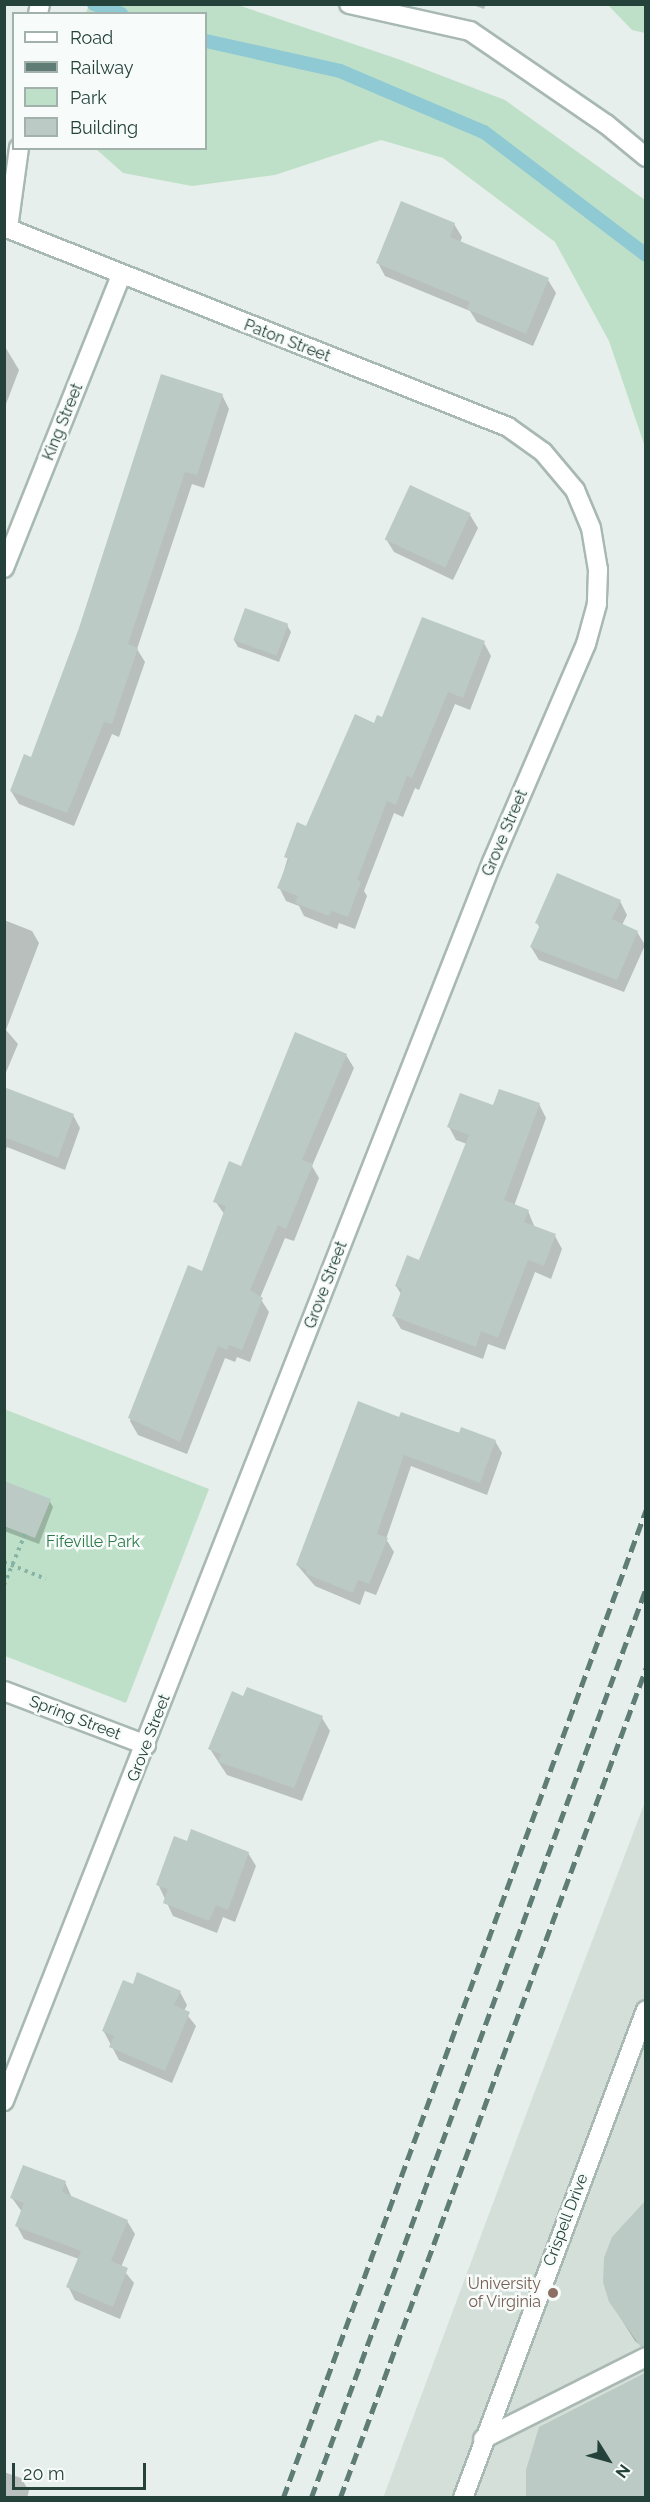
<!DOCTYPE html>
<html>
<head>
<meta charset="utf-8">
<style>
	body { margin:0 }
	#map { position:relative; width:650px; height:2502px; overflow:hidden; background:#e6efeb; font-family:Raleway,sans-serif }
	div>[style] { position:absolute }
	.built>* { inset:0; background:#d4dfda }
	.green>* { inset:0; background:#bfe0c8 }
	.shadow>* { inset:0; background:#0003 }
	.stream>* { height:14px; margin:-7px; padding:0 7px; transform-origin:7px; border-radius:7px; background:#8ec9d4 }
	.building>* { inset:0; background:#bbcac4; transform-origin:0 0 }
	.path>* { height:4px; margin-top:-2px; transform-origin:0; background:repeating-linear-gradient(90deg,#86b3a5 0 3px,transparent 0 7.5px) }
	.roads { filter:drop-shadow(2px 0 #a8b8b2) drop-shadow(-2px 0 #a8b8b2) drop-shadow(0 2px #a8b8b2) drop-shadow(0 -2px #a8b8b2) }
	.lane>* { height:18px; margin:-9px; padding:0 9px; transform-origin:9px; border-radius:9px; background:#fff }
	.street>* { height:18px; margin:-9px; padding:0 9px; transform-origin:9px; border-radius:9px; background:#fff }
	.rail>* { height:4.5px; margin-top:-2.25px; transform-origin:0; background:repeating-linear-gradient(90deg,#5f7d75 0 12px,transparent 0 18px) }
	.dots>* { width:16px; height:16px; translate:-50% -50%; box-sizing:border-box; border:3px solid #f7fbf9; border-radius:50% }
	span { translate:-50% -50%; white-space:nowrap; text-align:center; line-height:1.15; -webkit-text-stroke:5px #f7fbf9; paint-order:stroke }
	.street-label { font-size:16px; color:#24423a }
	.park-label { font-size:16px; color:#2d7a4b }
	.education-label { font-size:16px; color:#785e54 }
	.right { translate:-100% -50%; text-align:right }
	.frame { position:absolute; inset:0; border:6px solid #24423a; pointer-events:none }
	.legend { position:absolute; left:12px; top:12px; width:195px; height:138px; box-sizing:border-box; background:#f7fbf9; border:2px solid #a3b1ad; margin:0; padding:8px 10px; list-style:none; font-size:18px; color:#24423a }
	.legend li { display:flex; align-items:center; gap:12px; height:30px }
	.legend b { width:30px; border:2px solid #a3b1ad }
	.north { position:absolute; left:578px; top:2430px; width:60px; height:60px; -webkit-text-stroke:4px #f7fbf9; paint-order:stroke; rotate:127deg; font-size:16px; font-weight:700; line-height:24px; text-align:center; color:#24423a }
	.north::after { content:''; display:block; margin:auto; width:21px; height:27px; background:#24423a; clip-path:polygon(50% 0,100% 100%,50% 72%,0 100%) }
	.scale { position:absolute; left:12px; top:2463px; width:134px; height:27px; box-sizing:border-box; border:3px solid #24423a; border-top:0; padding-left:8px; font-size:18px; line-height:21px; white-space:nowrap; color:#24423a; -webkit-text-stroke:4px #f7fbf9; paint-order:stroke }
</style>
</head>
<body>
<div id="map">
	<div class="built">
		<i style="clip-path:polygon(645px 1802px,645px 2497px,383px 2498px,536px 2088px)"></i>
	</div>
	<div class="green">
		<i style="clip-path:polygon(89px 5px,238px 5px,398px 59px,505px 100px,645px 200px,645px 447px,609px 341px,555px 242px,443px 158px,381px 140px,275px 175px,192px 186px,123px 173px,96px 149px,206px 148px,206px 14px,86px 13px)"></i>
		<i style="clip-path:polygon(608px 5px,645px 5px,645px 33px,632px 30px)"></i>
		<i style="clip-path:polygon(4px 1409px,209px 1489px,126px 1703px,5px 1656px)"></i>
	</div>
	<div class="shadow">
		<i style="clip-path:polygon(470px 4px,486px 4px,484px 9px)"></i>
		<i style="clip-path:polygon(454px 224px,462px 237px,460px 243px,548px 280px,556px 293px,533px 346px,477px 322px,470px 311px,385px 276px,378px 263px)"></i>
		<i style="clip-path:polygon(4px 345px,19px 370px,6px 404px,4px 403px)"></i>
		<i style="clip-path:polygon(222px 395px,229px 409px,204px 488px,192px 484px,137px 649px,145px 662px,119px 737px,112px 734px,74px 826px,19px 804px,11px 791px,32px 759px)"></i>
		<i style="clip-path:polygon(470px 515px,478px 528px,453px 580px,394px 552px,386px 539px)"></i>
		<i style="clip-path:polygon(287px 625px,291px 632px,279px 662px,238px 647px,234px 640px)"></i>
		<i style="clip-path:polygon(484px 643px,491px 656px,470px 710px,455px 704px,419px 790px,415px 788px,403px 817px,394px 813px,364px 891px,367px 896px,355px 929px,339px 923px,337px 929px,304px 916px,299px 906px,286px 901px,279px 887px,298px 824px,307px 828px,375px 725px)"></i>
		<i style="clip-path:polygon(620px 901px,627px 915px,622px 925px,637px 932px,645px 945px,624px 992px,539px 960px,531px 947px,540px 928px,537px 923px)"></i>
		<i style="clip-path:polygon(4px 920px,32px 931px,39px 943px,6px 1030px,18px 1044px,4px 1077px)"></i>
		<i style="clip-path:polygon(346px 1055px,354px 1068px,312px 1166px,319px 1178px,294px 1241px,285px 1238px,260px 1298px,269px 1312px,250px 1362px,237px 1357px,235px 1362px,225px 1358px,187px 1454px,138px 1435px,130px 1421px,189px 1267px,203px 1273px,225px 1215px,215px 1201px)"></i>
		<i style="clip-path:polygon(4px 1089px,73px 1115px,80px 1128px,65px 1170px,7px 1147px,4px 1154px)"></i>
		<i style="clip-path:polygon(539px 1104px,546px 1118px,514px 1206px,528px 1211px,535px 1228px,555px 1236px,562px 1249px,551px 1279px,535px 1272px,505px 1350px,488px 1344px,483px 1359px,401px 1329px,393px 1315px,401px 1294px,396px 1286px,419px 1261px,467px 1144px,456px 1140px,449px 1127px,494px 1107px)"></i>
		<i style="clip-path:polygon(400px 1419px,495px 1441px,502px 1453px,487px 1495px,411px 1466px,386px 1539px,394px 1552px,376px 1595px,365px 1591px,360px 1605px,315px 1586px,297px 1565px)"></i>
		<i style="clip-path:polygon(4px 1482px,49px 1500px,53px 1507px,39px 1544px,4px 1531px)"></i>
		<i style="clip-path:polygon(322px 1718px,330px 1731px,302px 1801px,227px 1775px,210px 1749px)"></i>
		<i style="clip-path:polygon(248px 1853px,256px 1866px,235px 1922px,223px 1917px,217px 1933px,173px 1916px,158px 1884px)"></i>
		<i style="clip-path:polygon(133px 1986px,180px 1992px,187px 2005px,184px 2011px,196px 2026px,172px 2083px,119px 2060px,103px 2030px)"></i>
		<i style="clip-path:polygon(65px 2182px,72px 2198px,127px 2221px,135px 2234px,121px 2267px,134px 2283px,120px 2319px,75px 2300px,68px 2286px,79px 2259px,24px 2239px,17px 2226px,22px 2212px,12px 2198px)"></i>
		<i style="clip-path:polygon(646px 2212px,646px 2349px,635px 2341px,610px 2301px,629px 2221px)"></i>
		<i style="clip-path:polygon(646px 2375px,646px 2498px,528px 2498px,540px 2428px)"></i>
		<i style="clip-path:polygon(4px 2472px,21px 2478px,29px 2491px,27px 2498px,4px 2498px)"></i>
	</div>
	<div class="stream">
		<i style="left:94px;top:4px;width:29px;rotate:20deg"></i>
		<i style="left:206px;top:41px;width:137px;rotate:12.6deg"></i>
		<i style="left:340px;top:71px;width:156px;rotate:23deg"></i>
		<i style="left:484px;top:132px;width:203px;rotate:37.2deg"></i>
	</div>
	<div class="building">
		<i style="clip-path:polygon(401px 201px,455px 223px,450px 237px,549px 278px,526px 334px,467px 309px,470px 302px,376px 263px)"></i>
		<i style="clip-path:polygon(161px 374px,223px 394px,197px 475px,185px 472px,128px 644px,138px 648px,112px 724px,104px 722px,67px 813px,10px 791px,24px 754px,31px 757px,79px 628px)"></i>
		<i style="left:410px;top:485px;width:67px;height:60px;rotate:25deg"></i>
		<i style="left:245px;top:608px;width:46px;height:34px;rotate:20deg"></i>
		<i style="clip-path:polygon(422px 617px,485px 641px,463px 698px,448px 692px,412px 778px,407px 776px,396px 805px,387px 801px,357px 880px,361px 882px,348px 917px,332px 911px,329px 916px,295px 903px,298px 896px,277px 888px,289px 859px,284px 857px,297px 822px,306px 826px,355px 714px,374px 723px,377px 715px,382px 717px)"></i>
		<i style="clip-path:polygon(557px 873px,621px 900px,612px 919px,638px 931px,617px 980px,530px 947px,540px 925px,535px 923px)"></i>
		<i style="clip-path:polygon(295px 1032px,347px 1054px,302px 1160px,313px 1164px,286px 1229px,278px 1225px,250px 1290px,263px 1298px,242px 1350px,229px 1345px,227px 1350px,218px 1346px,180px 1442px,128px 1418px,188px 1265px,202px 1271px,226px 1206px,213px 1202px,229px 1161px,241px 1166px)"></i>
		<i style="clip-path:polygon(4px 1087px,74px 1114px,58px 1158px,4px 1137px)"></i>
		<i style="clip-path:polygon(499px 1089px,540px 1103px,504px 1200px,529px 1210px,524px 1222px,556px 1234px,544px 1266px,528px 1260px,498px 1338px,481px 1331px,476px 1347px,392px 1316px,402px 1289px,395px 1286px,407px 1255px,419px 1260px,469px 1135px,447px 1127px,460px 1093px,493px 1105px)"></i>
		<i style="clip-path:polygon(358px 1401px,399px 1417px,401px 1412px,459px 1433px,461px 1427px,496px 1440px,480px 1483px,404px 1455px,377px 1534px,388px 1538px,369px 1584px,358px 1580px,353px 1593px,306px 1574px,307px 1570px,296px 1565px)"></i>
		<i style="clip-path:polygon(4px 1481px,51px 1499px,35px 1538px,4px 1526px)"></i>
		<i style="clip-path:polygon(247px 1687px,323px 1716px,294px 1788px,218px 1762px,221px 1754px,208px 1749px,232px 1691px,243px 1696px)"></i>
		<i style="clip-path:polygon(191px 1829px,249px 1852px,228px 1910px,216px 1905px,209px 1921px,163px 1903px,168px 1889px,156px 1885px,174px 1836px,187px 1841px)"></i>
		<i style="clip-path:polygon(137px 1972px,181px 1991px,174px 2005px,190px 2012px,165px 2071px,109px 2047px,114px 2036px,102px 2031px,123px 1980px,133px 1984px)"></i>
		<i style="clip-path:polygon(23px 2165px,66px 2181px,62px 2192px,128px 2220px,111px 2261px,128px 2268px,113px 2307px,66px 2287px,81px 2251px,15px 2226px,24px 2203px,10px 2198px)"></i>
		<i style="clip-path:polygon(645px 2201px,645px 2346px,641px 2347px,609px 2302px,603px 2282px,604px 2258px,612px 2237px)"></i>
		<i style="clip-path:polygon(645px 2373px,645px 2498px,526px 2498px,526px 2470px,539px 2427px)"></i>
	</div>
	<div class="path">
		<i style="left:4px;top:1562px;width:45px;rotate:22deg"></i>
		<i style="left:4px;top:1585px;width:55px;rotate:-67.6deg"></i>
	</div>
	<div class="roads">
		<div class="lane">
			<i style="left:483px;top:2439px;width:182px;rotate:-26.7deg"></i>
		</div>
		<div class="street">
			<i style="left:349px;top:4px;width:124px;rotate:12.6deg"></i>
			<i style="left:470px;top:31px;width:165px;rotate:34.4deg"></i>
			<i style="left:606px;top:124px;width:52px;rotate:39.5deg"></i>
			<i style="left:38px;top:14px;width:10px;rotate:-79deg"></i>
			<i style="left:4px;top:227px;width:542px;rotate:21.64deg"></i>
			<i style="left:508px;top:427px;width:43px;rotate:35.5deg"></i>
			<i style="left:543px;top:452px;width:50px;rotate:49.9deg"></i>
			<i style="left:575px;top:490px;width:41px;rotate:67.2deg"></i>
			<i style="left:591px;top:528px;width:43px;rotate:80.5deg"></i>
			<i style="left:598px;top:570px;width:34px;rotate:92deg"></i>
			<i style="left:597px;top:604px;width:41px;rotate:105.4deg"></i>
			<i style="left:586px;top:644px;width:237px;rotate:113.3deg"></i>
			<i style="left:492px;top:862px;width:1332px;rotate:111.5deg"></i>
			<i style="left:8px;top:228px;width:81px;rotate:-82.2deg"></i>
			<i style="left:4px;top:568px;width:315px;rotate:-68.2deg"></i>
			<i style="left:4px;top:1691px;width:152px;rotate:20.8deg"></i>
			<i style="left:463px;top:2498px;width:521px;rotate:-69.44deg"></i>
		</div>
	</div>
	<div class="rail">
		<i style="left:283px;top:2498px;width:1053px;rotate:-69.83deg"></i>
		<i style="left:311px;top:2498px;width:970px;rotate:-69.79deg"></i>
		<i style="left:340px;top:2498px;width:885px;rotate:-69.76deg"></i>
	</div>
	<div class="dots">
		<i style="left:553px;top:2293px;background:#8d6e63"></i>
	</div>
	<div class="street-label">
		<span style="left:287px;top:341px;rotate:21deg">Paton Street</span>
		<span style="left:63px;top:422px;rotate:-68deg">King Street</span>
		<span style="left:505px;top:833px;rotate:-67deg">Grove Street</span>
		<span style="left:326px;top:1285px;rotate:-69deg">Grove Street</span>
		<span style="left:75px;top:1718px;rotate:21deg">Spring Street</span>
		<span style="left:149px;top:1738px;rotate:-69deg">Grove Street</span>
		<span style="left:566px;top:2220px;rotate:-69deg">Crispell Drive</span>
	</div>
	<div class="park-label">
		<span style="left:93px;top:1542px">Fifeville Park</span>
	</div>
	<div class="education-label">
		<span class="right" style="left:541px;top:2293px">University<br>of Virginia</span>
	</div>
	<div class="frame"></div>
	<ul class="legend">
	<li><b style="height:8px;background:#fff"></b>Road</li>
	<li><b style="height:8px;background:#5f7d75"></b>Railway</li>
	<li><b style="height:16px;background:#bfe0c8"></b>Park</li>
	<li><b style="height:16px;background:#bbcac4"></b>Building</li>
	</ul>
	<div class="north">N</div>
	<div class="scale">20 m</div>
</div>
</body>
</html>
